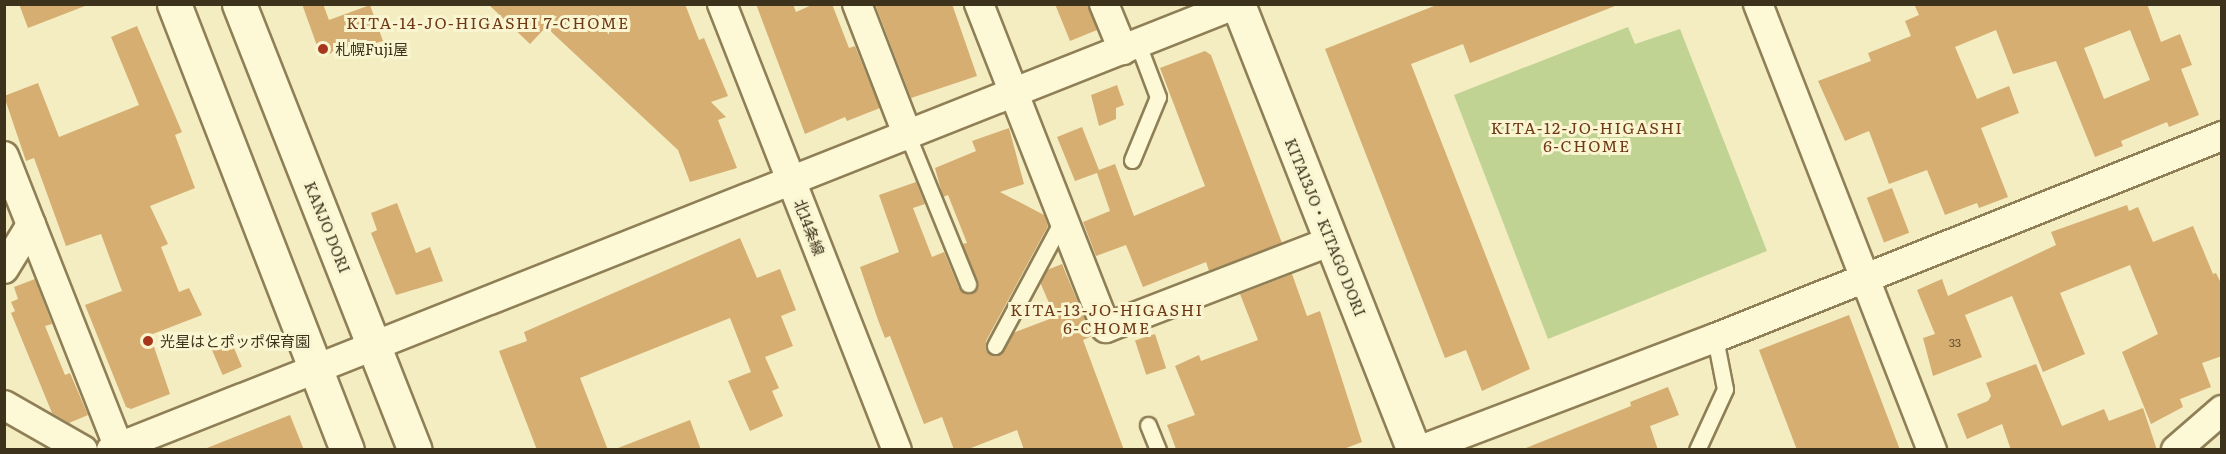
<!DOCTYPE html>
<html>
<head>
<meta charset="utf-8">
<style>
	body { margin:0 }
	#map { position:relative; width:2226px; height:454px; overflow:hidden; background:#f3edc1; font-family:Literata,"Noto Sans JP",serif }
	div>[style] { position:absolute }
	.green>* { inset:0; background:#c0d393 }
	.building>* { inset:0; background:#d6ae72; transform-origin:0 0 }
	.roads { filter:drop-shadow(2px 0 #8f7f56) drop-shadow(-2px 0 #8f7f56) drop-shadow(0 2px #8f7f56) drop-shadow(0 -2px #8f7f56) }
	.service>* { height:15px; margin:-7.5px; padding:0 7.5px; transform-origin:7.5px; border-radius:7.5px; background:#fdf8d5 }
	.minor>* { height:28px; margin:-14px; padding:0 14px; transform-origin:14px; border-radius:14px; background:#fdf8d5 }
	.tertiary>* { height:33px; margin:-16.5px; padding:0 16.5px; transform-origin:16.5px; border-radius:16.5px; background:#fdf8d5 }
	.dots>* { width:16px; height:16px; translate:-50% -50%; box-sizing:border-box; border:3px solid #faf5d1; border-radius:50% }
	span { translate:-50% -50%; white-space:nowrap; text-align:center; line-height:1.15; -webkit-text-stroke:6px #faf5d1; paint-order:stroke }
	.number-label { font-size:12px; color:#635132 }
	.number-label span { -webkit-text-stroke-width:0 }
	.poi-label { font-size:15px; color:#3d321c }
	.left { translate:0 -50%; text-align:left }
	.street-label { font-size:15px; color:#3d321c }
	.neighbourhood-label { font-size:16px; color:#6f3916; letter-spacing:1.5px }
	.frame { position:absolute; inset:0; border:6px solid #3d321c; pointer-events:none }
</style>
</head>
<body>
<div id="map">
	<div class="green">
		<i style="clip-path:polygon(1628px 27px,1635px 44px,1680px 29px,1767px 251px,1548px 339px,1454px 95px)"></i>
	</div>
	<div class="building">
		<i style="clip-path:polygon(19px 4px,84px 4px,85px 6px,28px 28px)"></i>
		<i style="clip-path:polygon(302px 4px,323px 4px,329px 20px,370px 5px,383px 41px,376px 43px,378px 50px,353px 59px,348px 47px,321px 57px)"></i>
		<i style="clip-path:polygon(488px 4px,685px 4px,699px 40px,704px 38px,728px 96px,711px 102px,726px 117px,718px 120px,737px 168px,690px 182px,678px 150px,546px 27px,530px 44px)"></i>
		<i style="clip-path:polygon(756px 4px,793px 4px,796px 12px,814px 4px,832px 4px,849px 48px,855px 46px,880px 108px,847px 121px,845px 117px,805px 134px)"></i>
		<i style="clip-path:polygon(875px 4px,952px 4px,977px 76px,911px 98px)"></i>
		<i style="clip-path:polygon(1055px 4px,1088px 4px,1097px 30px,1070px 41px)"></i>
		<i style="clip-path:polygon(1439px 4px,1615px 6px,1470px 63px,1463px 44px,1411px 64px,1530px 369px,1482px 391px,1466px 350px,1445px 358px,1325px 49px)"></i>
		<i style="clip-path:polygon(evenodd,1914px 4px,2147px 4px,2161px 42px,2180px 34px,2192px 65px,2181px 69px,2199px 115px,2169px 127px,2167px 122px,2121px 141px,2123px 146px,2095px 157px,2056px 61px,2013px 74px,1996px 30px,1955px 47px,1977px 99px,2009px 86px,2019px 113px,1981px 128px,2008px 197px,1979px 208px,1977px 203px,1945px 215px,1927px 170px,1889px 184px,1869px 131px,1845px 141px,1818px 81px,1871px 61px,1868px 53px,1911px 36px,1905px 21px,1919px 15px,1914px 4px,2130px 30px,2150px 80px,2104px 99px,2084px 48px,2130px 30px)"></i>
		<i style="clip-path:polygon(137px 26px,182px 132px,175px 135px,195px 188px,150px 206px,168px 244px,161px 247px,179px 292px,189px 288px,202px 315px,150px 335px,170px 394px,131px 409px,126px 407px,85px 305px,122px 291px,101px 234px,66px 246px,34px 158px,26px 161px,4px 96px,38px 83px,59px 137px,139px 105px,111px 37px)"></i>
		<i style="clip-path:polygon(1205px 51px,1211px 55px,1282px 243px,1209px 271px,1206px 262px,1143px 287px,1126px 245px,1096px 256px,1083px 222px,1110px 211px,1097px 173px,1075px 181px,1057px 137px,1082px 127px,1099px 170px,1115px 164px,1134px 216px,1205px 186px,1160px 68px)"></i>
		<i style="clip-path:polygon(1117px 85px,1124px 105px,1116px 108px,1116px 119px,1099px 126px,1091px 95px)"></i>
		<i style="clip-path:polygon(1009px 128px,1024px 184px,1000px 192px,1044px 215px,1048px 226px,986px 341px,986px 351px,1000px 355px,1013px 333px,1055px 317px,1040px 282px,1047px 270px,1062px 264px,1092px 336px,1083px 340px,1124px 450px,1024px 450px,1017px 430px,966px 450px,954px 450px,942px 417px,924px 424px,890px 336px,885px 338px,878px 320px,860px 267px,899px 252px,879px 195px,916px 182px,925px 204px,913px 208px,932px 257px,944px 252px,959px 288px,972px 293px,978px 285px,962px 244px,967px 243px,948px 195px,943px 197px,935px 168px,976px 151px,972px 141px)"></i>
		<i style="left:1892px;top:188px;width:48px;height:27px;rotate:69deg"></i>
		<i style="clip-path:polygon(397px 203px,416px 253px,430px 247px,443px 281px,396px 295px,371px 233px,377px 230px,371px 213px)"></i>
		<i style="clip-path:polygon(2127px 205px,2129px 211px,2138px 207px,2153px 242px,2193px 226px,2213px 274px,2216px 273px,2222px 285px,2222px 356px,2202px 363px,2211px 387px,2180px 399px,2183px 407px,2151px 424px,2122px 352px,2158px 334px,2130px 265px,2060px 293px,2085px 354px,2043px 372px,2012px 296px,1965px 315px,1982px 357px,1933px 376px,1923px 338px,1935px 334px,1917px 290px,1942px 279px,1948px 296px,2056px 245px,2051px 232px)"></i>
		<i style="clip-path:polygon(740px 238px,757px 278px,780px 269px,796px 310px,781px 316px,793px 346px,765px 357px,779px 388px,772px 391px,783px 416px,750px 431px,728px 381px,751px 372px,730px 318px,580px 378px,608px 450px,537px 450px,499px 351px,527px 341px,524px 332px)"></i>
		<i style="clip-path:polygon(1292px 274px,1307px 316px,1320px 311px,1362px 442px,1341px 450px,1176px 449px,1167px 425px,1195px 415px,1175px 366px,1199px 355px,1201px 361px,1258px 340px,1240px 294px)"></i>
		<i style="clip-path:polygon(35px 279px,52px 324px,45px 326px,65px 375px,70px 373px,88px 415px,69px 423px,52px 413px,11px 313px,15px 311px,11px 302px,18px 299px,14px 287px)"></i>
		<i style="clip-path:polygon(1849px 315px,1900px 450px,1797px 450px,1759px 350px)"></i>
		<i style="left:1155px;top:334px;width:36px;height:21px;rotate:72deg"></i>
		<i style="left:231px;top:341px;width:28px;height:21px;rotate:67deg"></i>
		<i style="clip-path:polygon(2036px 364px,2062px 426px,2104px 409px,2109px 421px,2143px 408px,2157px 450px,2011px 450px,2002px 424px,1967px 439px,1957px 414px,1988px 401px,1991px 396px,1986px 383px)"></i>
		<i style="clip-path:polygon(1668px 387px,1679px 415px,1650px 426px,1658px 450px,1521px 450px,1631px 406px,1630px 402px)"></i>
		<i style="clip-path:polygon(290px 415px,304px 450px,207px 450px,207px 448px)"></i>
		<i style="clip-path:polygon(690px 420px,701px 450px,619px 450px,618px 448px)"></i>
	</div>
	<div class="roads">
		<div class="service">
			<i style="left:908px;top:136px;width:160px;rotate:67.9deg"></i>
			<i style="left:1132px;top:160px;width:68px;rotate:-67.6deg"></i>
			<i style="left:1158px;top:97px;width:57px;rotate:-110.7deg"></i>
			<i style="left:995px;top:346px;width:144px;rotate:-61.8deg"></i>
			<i style="left:1148px;top:425px;width:27px;rotate:68deg"></i>
			<i style="left:1697px;top:450px;width:67px;rotate:-65.3deg"></i>
			<i style="left:1725px;top:389px;width:52px;rotate:-101.1deg"></i>
		</div>
		<div class="minor">
			<i style="left:722px;top:4px;width:479px;rotate:68.6deg"></i>
			<i style="left:857px;top:4px;width:142px;rotate:68.9deg"></i>
			<i style="left:979px;top:4px;width:348px;rotate:68.6deg"></i>
			<i style="left:1106px;top:328px;width:242px;rotate:-21.1deg"></i>
			<i style="left:1104px;top:4px;width:50px;rotate:67.6deg"></i>
			<i style="left:1758px;top:4px;width:479px;rotate:68.7deg"></i>
			<i style="left:4px;top:156px;width:316px;rotate:68.5deg"></i>
			<i style="left:4px;top:269px;width:52px;rotate:-58.5deg"></i>
			<i style="left:4px;top:405px;width:91px;rotate:29.7deg"></i>
			<i style="left:111px;top:450px;width:1211px;rotate:-21.61deg"></i>
			<i style="left:1420px;top:450px;width:316px;rotate:-20.8deg"></i>
			<i style="left:1715px;top:338px;width:546px;rotate:-21.72deg"></i>
			<i style="left:2176px;top:450px;width:61px;rotate:-41deg"></i>
		</div>
		<div class="tertiary">
			<i style="left:174px;top:4px;width:478px;rotate:68.8deg"></i>
			<i style="left:239px;top:4px;width:479px;rotate:68.5deg"></i>
			<i style="left:1238px;top:4px;width:479px;rotate:68.5deg"></i>
		</div>
	</div>
	<div class="dots">
		<i style="left:323px;top:49px;background:#a6361e"></i>
		<i style="left:148px;top:341px;background:#a6361e"></i>
	</div>
	<div class="number-label">
		<span style="left:1955px;top:343px">33</span>
	</div>
	<div class="poi-label">
		<span class="left" style="left:335px;top:49px">札幌Fuji屋</span>
		<span class="left" style="left:160px;top:341px">光星はとポッポ保育園</span>
	</div>
	<div class="street-label">
		<span style="left:328px;top:227px;rotate:68deg">KANJO DORI</span>
		<span style="left:810px;top:227px;rotate:69deg">北14条線</span>
		<span style="left:1326px;top:227px;rotate:68deg">KITA13JO・KITAGO DORI</span>
	</div>
	<div class="neighbourhood-label">
		<span style="left:488px;top:22px">KITA-14-JO-HIGASHI 7-CHOME</span>
		<span style="left:1587px;top:136px">KITA-12-JO-HIGASHI<br>6-CHOME</span>
		<span style="left:1107px;top:318px">KITA-13-JO-HIGASHI<br>6-CHOME</span>
	</div>
	<div class="frame"></div>
</div>
</body>
</html>
